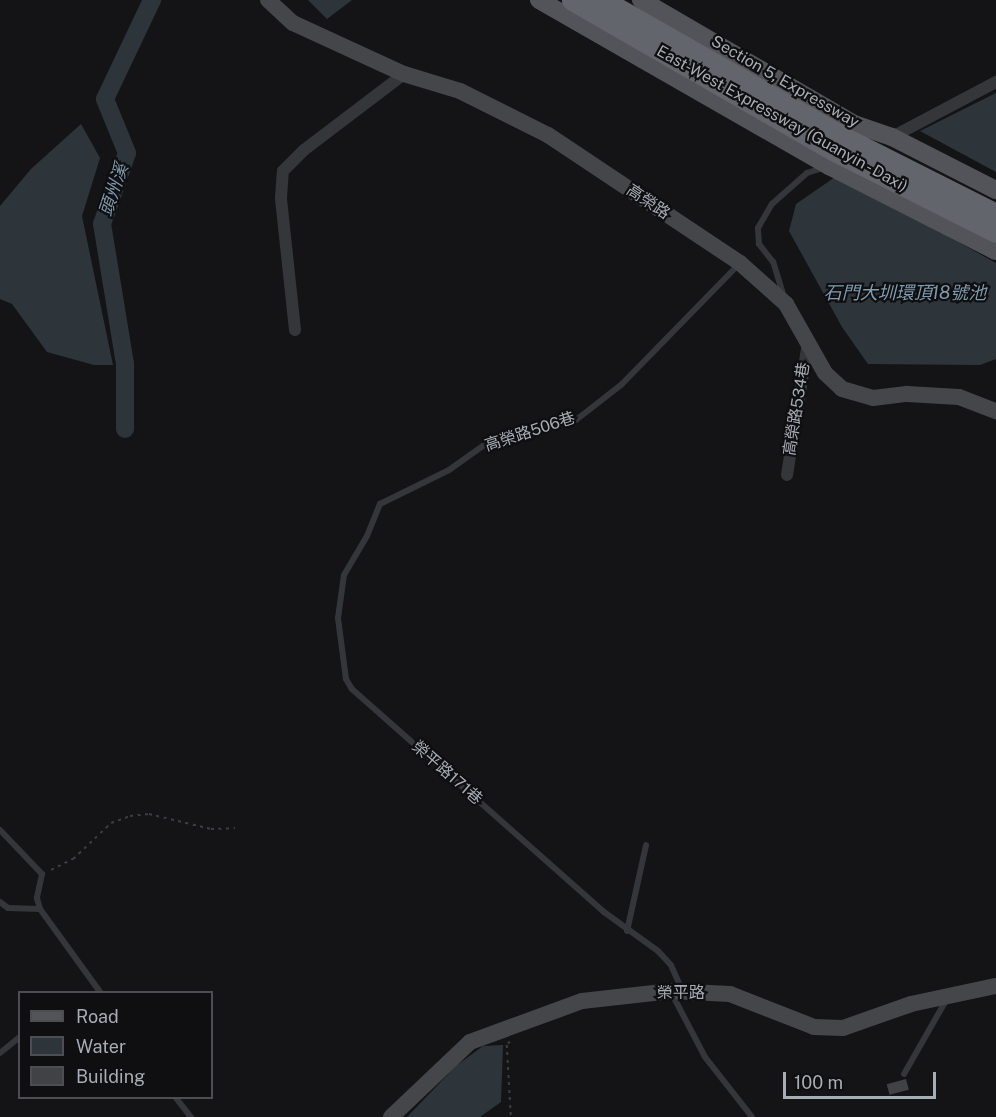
<!DOCTYPE html>
<html>
<head>
<meta charset="utf-8">
<style>
	body { margin:0 }
	#map { position:relative; width:996px; height:1117px; overflow:hidden; background:#141416; font-family:"Public Sans","Noto Sans TC",sans-serif }
	div>[style] { position:absolute }
	.water>* { inset:0; background:#2d353b }
	.river>* { height:18px; margin:-9px; padding:0 9px; transform-origin:9px; border-radius:9px; background:#2d353b }
	.building>* { inset:0; background:#414246; transform-origin:0 0 }
	.path>* { height:1.5px; margin-top:-0.75px; transform-origin:0; background:repeating-linear-gradient(90deg,#3b3d41 0 3px,transparent 0 7.5px) }
	.lane>* { height:6px; margin:-3px; padding:0 3px; transform-origin:3px; border-radius:3px; background:#35363a }
	.street>* { height:12px; margin:-6px; padding:0 6px; transform-origin:6px; border-radius:6px; background:#35363a }
	.secondary>* { height:16px; margin:-8px; padding:0 8px; transform-origin:8px; border-radius:8px; background:#44464a }
	.primary>* { height:18px; margin:-9px; padding:0 9px; transform-origin:9px; border-radius:9px; background:#525459 }
	.highway-bridge>* { height:21px; margin:-10.5px; padding:0 10.5px; transform-origin:10.5px; border-radius:10.5px; background:#62656b }
	span { translate:-50% -50%; white-space:nowrap; text-align:center; line-height:1.15; -webkit-text-stroke:4.5px #0f0f11; paint-order:stroke }
	.street-label { font-size:16px; color:#a7acb5 }
	.water-label { font-size:18px; color:#809aae; font-style:italic }
	.legend { position:absolute; left:18px; top:991px; width:195px; height:108px; box-sizing:border-box; background:#0f0f11; border:2px solid #4c4e53; margin:0; padding:8px 10px; list-style:none; font-size:18px; color:#a7acb5 }
	.legend li { display:flex; align-items:center; gap:12px; height:30px }
	.legend b { width:30px; border:2px solid #4c4e53 }
	.scale { position:absolute; left:783px; top:1072px; width:153px; height:27px; box-sizing:border-box; border:3px solid #a7acb5; border-top:0; padding-left:8px; font-size:18px; line-height:21px; white-space:nowrap; color:#a7acb5; -webkit-text-stroke:4px #0f0f11; paint-order:stroke }
</style>
</head>
<body>
<div id="map">
	<div class="water">
		<i style="clip-path:polygon(308px 0,352px 0,327px 19px)"></i>
		<i style="clip-path:polygon(996px 93px,996px 172px,920px 131px)"></i>
		<i style="clip-path:polygon(81px 124px,100px 158px,82px 216px,113px 365px,94px 365px,47px 352px,12px 304px,0 299px,0 206px,31px 169px)"></i>
		<i style="clip-path:polygon(838px 175px,996px 263px,996px 359px,980px 365px,868px 364px,842px 327px,789px 231px,796px 204px)"></i>
		<i style="clip-path:polygon(503px 1045px,501px 1102px,480px 1117px,407px 1117px,456px 1066px,483px 1046px)"></i>
	</div>
	<div class="river">
		<i style="left:125px;top:429px;width:65px;rotate:-90deg"></i>
		<i style="left:125px;top:364px;width:142px;rotate:-99.3deg"></i>
		<i style="left:102px;top:224px;width:75px;rotate:-70.6deg"></i>
		<i style="left:127px;top:153px;width:58px;rotate:-112.2deg"></i>
		<i style="left:105px;top:99px;width:110px;rotate:-64.6deg"></i>
	</div>
	<div class="building">
		<i style="left:906px;top:1079px;width:11px;height:20px;rotate:75deg"></i>
	</div>
	<div class="path">
		<i style="left:51px;top:870px;width:25px;rotate:-27deg"></i>
		<i style="left:73px;top:859px;width:52px;rotate:-43.5deg"></i>
		<i style="left:111px;top:823px;width:20px;rotate:-20deg"></i>
		<i style="left:130px;top:816px;width:19px;rotate:-6deg"></i>
		<i style="left:149px;top:814px;width:64px;rotate:13.6deg"></i>
		<i style="left:211px;top:829px;width:24px;rotate:-2deg"></i>
		<i style="left:510px;top:1042px;width:4px;rotate:135deg"></i>
		<i style="left:507px;top:1045px;width:72px;rotate:86.8deg"></i>
	</div>
	<div class="lane">
		<i style="left:783px;top:294px;width:34px;rotate:-107deg"></i>
		<i style="left:773px;top:262px;width:23px;rotate:-128deg"></i>
		<i style="left:759px;top:244px;width:16px;rotate:-94deg"></i>
		<i style="left:758px;top:228px;width:28px;rotate:-60deg"></i>
		<i style="left:772px;top:204px;width:47px;rotate:-41.5deg"></i>
		<i style="left:807px;top:173px;width:20px;rotate:-18deg"></i>
		<i style="left:0;top:830px;width:61px;rotate:46.3deg"></i>
		<i style="left:42px;top:874px;width:25px;rotate:102deg"></i>
		<i style="left:37px;top:898px;width:11px;rotate:75deg"></i>
		<i style="left:40px;top:909px;width:102px;rotate:54.1deg"></i>
		<i style="left:0;top:902px;width:10px;rotate:37deg"></i>
		<i style="left:8px;top:908px;width:32px;rotate:2deg"></i>
		<i style="left:627px;top:931px;width:88px;rotate:-77.5deg"></i>
		<i style="left:682px;top:990px;width:27px;rotate:-114deg"></i>
		<i style="left:671px;top:965px;width:19px;rotate:-133deg"></i>
		<i style="left:658px;top:951px;width:67px;rotate:-144.2deg"></i>
		<i style="left:604px;top:912px;width:337px;rotate:-138.5deg"></i>
		<i style="left:352px;top:689px;width:12px;rotate:-121deg"></i>
		<i style="left:346px;top:679px;width:62px;rotate:-97.5deg"></i>
		<i style="left:338px;top:618px;width:43px;rotate:-82.1deg"></i>
		<i style="left:344px;top:575px;width:45px;rotate:-59.5deg"></i>
		<i style="left:367px;top:536px;width:35px;rotate:-68deg"></i>
		<i style="left:380px;top:504px;width:77px;rotate:-26.2deg"></i>
		<i style="left:449px;top:470px;width:47px;rotate:-35.4deg"></i>
		<i style="left:487px;top:443px;width:92px;rotate:-14.5deg"></i>
		<i style="left:576px;top:420px;width:58px;rotate:-38deg"></i>
		<i style="left:622px;top:384px;width:168px;rotate:-45.7deg"></i>
		<i style="left:671px;top:992px;width:73px;rotate:62.4deg"></i>
		<i style="left:705px;top:1057px;width:76px;rotate:51.9deg"></i>
		<i style="left:0;top:1053px;width:26px;rotate:-39deg"></i>
		<i style="left:904px;top:1074px;width:81px;rotate:-60.3deg"></i>
		<i style="left:944px;top:1004px;width:6px;rotate:-108deg"></i>
		<i style="left:176px;top:1098px;width:24px;rotate:52deg"></i>
	</div>
	<div class="street">
		<i style="left:892px;top:137px;width:118px;rotate:-27.9deg"></i>
		<i style="left:295px;top:330px;width:133px;rotate:-96.1deg"></i>
		<i style="left:281px;top:198px;width:27px;rotate:-86deg"></i>
		<i style="left:283px;top:171px;width:30px;rotate:-45deg"></i>
		<i style="left:304px;top:150px;width:126px;rotate:-37.2deg"></i>
		<i style="left:787px;top:475px;width:135px;rotate:-81deg"></i>
	</div>
	<div class="secondary">
		<i style="left:268px;top:0;width:34px;rotate:43deg"></i>
		<i style="left:293px;top:23px;width:122px;rotate:24.7deg"></i>
		<i style="left:404px;top:74px;width:59px;rotate:16.9deg"></i>
		<i style="left:460px;top:91px;width:98px;rotate:26.6deg"></i>
		<i style="left:548px;top:135px;width:231px;rotate:33.7deg"></i>
		<i style="left:740px;top:263px;width:62px;rotate:41.7deg"></i>
		<i style="left:786px;top:304px;width:79px;rotate:60.5deg"></i>
		<i style="left:825px;top:373px;width:23px;rotate:43deg"></i>
		<i style="left:842px;top:389px;width:32px;rotate:16deg"></i>
		<i style="left:873px;top:398px;width:34px;rotate:-7deg"></i>
		<i style="left:907px;top:394px;width:52px;rotate:3.3deg"></i>
		<i style="left:959px;top:397px;width:40px;rotate:21deg"></i>
		<i style="left:391px;top:1117px;width:109px;rotate:-43.5deg"></i>
		<i style="left:470px;top:1042px;width:119px;rotate:-20.1deg"></i>
		<i style="left:582px;top:1001px;width:90px;rotate:-6.4deg"></i>
		<i style="left:671px;top:991px;width:59px;rotate:2.9deg"></i>
		<i style="left:730px;top:994px;width:90px;rotate:21.4deg"></i>
		<i style="left:814px;top:1027px;width:29px;rotate:2deg"></i>
		<i style="left:843px;top:1028px;width:72px;rotate:-19.4deg"></i>
		<i style="left:911px;top:1004px;width:87px;rotate:-12deg"></i>
	</div>
	<div class="primary">
		<i style="left:539px;top:0;width:334px;rotate:29.8deg"></i>
		<i style="left:829px;top:166px;width:187px;rotate:27deg"></i>
		<i style="left:641px;top:0;width:246px;rotate:30.2deg"></i>
		<i style="left:854px;top:124px;width:40px;rotate:18.9deg"></i>
		<i style="left:892px;top:137px;width:117px;rotate:27deg"></i>
	</div>
	<div class="highway-bridge">
		<i style="left:572px;top:0;width:301px;rotate:29.9deg"></i>
		<i style="left:833px;top:150px;width:182px;rotate:26.7deg"></i>
		<i style="left:603px;top:0;width:279px;rotate:29.7deg"></i>
		<i style="left:845px;top:138px;width:169px;rotate:26.7deg"></i>
	</div>
	<div class="street-label">
		<span style="left:785px;top:82px;rotate:30deg">Section 5, Expressway</span>
		<span style="left:782px;top:119px;rotate:29deg">East-West Expressway (Guanyin - Daxi)</span>
		<span style="left:648px;top:202px;rotate:34deg">高榮路</span>
		<span style="left:797px;top:409px;rotate:-81deg">高榮路534巷</span>
		<span style="left:530px;top:432px;rotate:-18deg">高榮路506巷</span>
		<span style="left:447px;top:773px;rotate:41deg">榮平路171巷</span>
		<span style="left:681px;top:993px">榮平路</span>
	</div>
	<div class="water-label">
		<span style="left:114px;top:190px;rotate:-71deg">頭州溪</span>
		<span style="left:905px;top:293px">石門大圳環頂18號池</span>
	</div>
	<ul class="legend">
	<li><b style="height:8px;background:#525459"></b>Road</li>
	<li><b style="height:16px;background:#2d353b"></b>Water</li>
	<li><b style="height:16px;background:#414246"></b>Building</li>
	</ul>
	<div class="scale">100 m</div>
</div>
</body>
</html>
